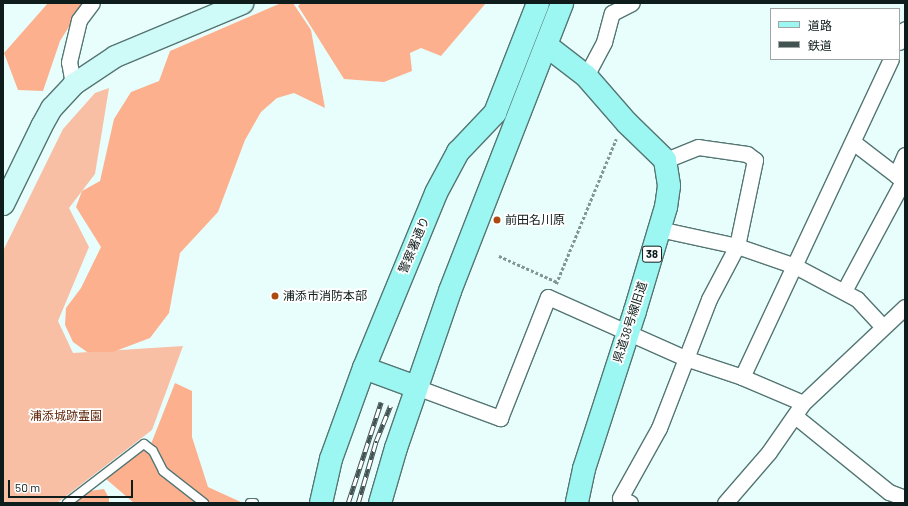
<!DOCTYPE html>
<html>
<head>
<meta charset="utf-8">
<style>
	body { margin:0 }
	#map { position:relative; width:908px; height:506px; overflow:hidden; background:#e8fefc; font-family:Barlow,"Noto Sans JP",sans-serif }
	div>[style] { position:absolute }
	.green>* { inset:0; background:#f8bfa5 }
	.forest>* { inset:0; background:#fcb08e }
	.path>* { height:2.5px; margin-top:-1.25px; transform-origin:0; background:repeating-linear-gradient(90deg,#839594 0 3px,transparent 0 5px) }
	.roads { filter:drop-shadow(1px 0 #547673) drop-shadow(-1px 0 #547673) drop-shadow(0 1px #547673) drop-shadow(0 -1px #547673) }
	.lane>* { height:8px; margin:-4px; padding:0 4px; transform-origin:4px; border-radius:4px; background:#fff }
	.street>* { height:15px; margin:-7.5px; padding:0 7.5px; transform-origin:7.5px; border-radius:7.5px; background:#fff }
	.secondary>* { height:21px; margin:-10.5px; padding:0 10.5px; transform-origin:10.5px; border-radius:10.5px; background:#cefaf8 }
	.primary>* { height:22px; margin:-11px; padding:0 11px; transform-origin:11px; border-radius:11px; background:#9cf6f1 }
	.rail>* { height:4.5px; margin-top:-2.25px; transform-origin:0; background:repeating-linear-gradient(90deg,#fff 0 9px,#435352 0 18px); box-sizing:border-box; border-block:1px solid #435352 }
	.dots>* { width:11px; height:11px; translate:-50% -50%; box-sizing:border-box; border:2px solid #fff; border-radius:50% }
	span { translate:-50% -50%; white-space:nowrap; text-align:center; line-height:1.15; -webkit-text-stroke:3.5px #fff; paint-order:stroke }
	.shield-label span { padding:1px 3px; background:#fff; border:1px solid; border-radius:3px; -webkit-text-stroke-width:0 }
	.shield-label { font-size:11px; color:#0e1c1b; font-weight:700 }
	.poi-label { font-size:12px; color:#0e1c1b }
	.left { translate:0 -50%; text-align:left }
	.street-label { font-size:12px; color:#0e1c1b }
	.park-label { font-size:12px; color:#591f00 }
	.frame { position:absolute; inset:0; border:4px solid #0e1c1b; pointer-events:none }
	.legend { position:absolute; left:770px; top:8px; width:130px; height:52px; box-sizing:border-box; background:#fff; border:1px solid #9fa4a4; margin:0; padding:5px 7px; list-style:none; font-size:12px; color:#0e1c1b }
	.legend li { display:flex; align-items:center; gap:8px; height:20px }
	.legend b { width:20px; border:1px solid #9fa4a4 }
	.scale { position:absolute; left:8px; top:480px; width:125px; height:18px; box-sizing:border-box; border:2px solid #0e1c1b; border-top:0; padding-left:5px; font-size:12px; line-height:14px; white-space:nowrap; color:#0e1c1b; -webkit-text-stroke:3px #fff; paint-order:stroke }
</style>
</head>
<body>
<div id="map">
	<div class="green">
		<i style="clip-path:polygon(109px 88px,95px 174px,69px 208px,89px 247px,58px 321px,73px 353px,183px 346px,152px 430px,57px 503px,3px 503px,3px 251px,63px 129px,95px 93px)"></i>
	</div>
	<div class="forest">
		<i style="clip-path:polygon(48px 3px,84px 3px,60px 41px,43px 91px,18px 90px,4px 53px)"></i>
		<i style="clip-path:polygon(281px 3px,293px 3px,311px 30px,325px 108px,294px 93px,277px 98px,261px 112px,245px 140px,218px 212px,180px 253px,169px 313px,150px 338px,113px 352px,87px 352px,73px 342px,65px 325px,66px 308px,81px 288px,101px 247px,76px 207px,82px 191px,100px 181px,114px 119px,131px 92px,159px 81px,170px 51px)"></i>
		<i style="clip-path:polygon(301px 3px,486px 3px,441px 56px,421px 48px,410px 53px,412px 71px,384px 82px,344px 79px,298px 6px)"></i>
		<i style="clip-path:polygon(175px 383px,192px 391px,192px 437px,208px 487px,243px 503px,134px 503px,106px 479px,151px 444px)"></i>
		<i style="clip-path:polygon(104px 489px,109px 498px,109px 503px,74px 503px,89px 491px)"></i>
	</div>
	<div class="path">
		<i style="left:499px;top:256px;width:64px;rotate:24.1deg"></i>
		<i style="left:556px;top:284px;width:157px;rotate:-67.5deg"></i>
	</div>
	<div class="roads">
		<div class="lane">
			<i style="left:67px;top:503px;width:97px;rotate:-37.5deg"></i>
			<i style="left:144px;top:444px;width:11px;rotate:38deg"></i>
			<i style="left:153px;top:451px;width:22px;rotate:63deg"></i>
			<i style="left:163px;top:471px;width:52px;rotate:38deg"></i>
			<i style="left:250px;top:503px;width:4px"></i>
		</div>
		<div class="street">
			<i style="left:899px;top:42px;width:14px;rotate:-65deg"></i>
			<i style="left:586px;top:76px;width:38px;rotate:-62deg"></i>
			<i style="left:604px;top:42px;width:30px;rotate:-75deg"></i>
			<i style="left:612px;top:13px;width:22px;rotate:-27deg"></i>
			<i style="left:73px;top:84px;width:22px;rotate:-100deg"></i>
			<i style="left:69px;top:62px;width:43px;rotate:-76.6deg"></i>
			<i style="left:79px;top:20px;width:21px;rotate:-53deg"></i>
			<i style="left:853px;top:142px;width:54px;rotate:37.5deg"></i>
			<i style="left:903px;top:181px;width:9px;rotate:-139deg"></i>
			<i style="left:896px;top:175px;width:22px;rotate:-66deg"></i>
			<i style="left:659px;top:229px;width:80px;rotate:12.3deg"></i>
			<i style="left:737px;top:246px;width:61px;rotate:19deg"></i>
			<i style="left:795px;top:266px;width:70px;rotate:28deg"></i>
			<i style="left:857px;top:299px;width:38px;rotate:47deg"></i>
			<i style="left:844px;top:291px;width:125px;rotate:-61.8deg"></i>
			<i style="left:742px;top:377px;width:351px;rotate:-64.9deg"></i>
			<i style="left:416px;top:387px;width:90px;rotate:20.3deg"></i>
			<i style="left:500px;top:418px;width:130px;rotate:-68.4deg"></i>
			<i style="left:548px;top:297px;width:150px;rotate:24deg"></i>
			<i style="left:685px;top:358px;width:60px;rotate:18.4deg"></i>
			<i style="left:742px;top:377px;width:66px;rotate:23.1deg"></i>
			<i style="left:795px;top:416px;width:121px;rotate:39deg"></i>
			<i style="left:889px;top:492px;width:17px;rotate:21deg"></i>
			<i style="left:630px;top:503px;width:11px;rotate:-153deg"></i>
			<i style="left:620px;top:498px;width:80px;rotate:-60.9deg"></i>
			<i style="left:659px;top:428px;width:138px;rotate:-68.8deg"></i>
			<i style="left:709px;top:299px;width:60px;rotate:-62.2deg"></i>
			<i style="left:737px;top:246px;width:88px;rotate:-78.2deg"></i>
			<i style="left:755px;top:160px;width:10px;rotate:-143deg"></i>
			<i style="left:747px;top:154px;width:49px;rotate:-171.9deg"></i>
			<i style="left:698px;top:147px;width:35px;rotate:158deg"></i>
			<i style="left:725px;top:503px;width:67px;rotate:-49.2deg"></i>
			<i style="left:769px;top:452px;width:60px;rotate:-55.2deg"></i>
			<i style="left:803px;top:403px;width:140px;rotate:-43.3deg"></i>
		</div>
		<div class="secondary">
			<i style="left:3px;top:204px;width:87px;rotate:-64deg"></i>
			<i style="left:41px;top:126px;width:21px;rotate:-61deg"></i>
			<i style="left:51px;top:108px;width:33px;rotate:-47deg"></i>
			<i style="left:73px;top:84px;width:50px;rotate:-33.7deg"></i>
			<i style="left:115px;top:56px;width:138px;rotate:-22.7deg"></i>
		</div>
		<div class="primary">
			<i style="left:547px;top:46px;width:49px;rotate:37.6deg"></i>
			<i style="left:586px;top:76px;width:62px;rotate:48.9deg"></i>
			<i style="left:627px;top:123px;width:53px;rotate:44.2deg"></i>
			<i style="left:665px;top:160px;width:26px;rotate:81deg"></i>
			<i style="left:669px;top:186px;width:21px;rotate:98deg"></i>
			<i style="left:666px;top:207px;width:109px;rotate:106.6deg"></i>
			<i style="left:635px;top:311px;width:166px;rotate:107.9deg"></i>
			<i style="left:584px;top:469px;width:35px;rotate:102deg"></i>
			<i style="left:364px;top:368px;width:55px;rotate:20.1deg"></i>
			<i style="left:321px;top:503px;width:45px;rotate:-77.2deg"></i>
			<i style="left:331px;top:459px;width:97px;rotate:-70.1deg"></i>
			<i style="left:364px;top:368px;width:189px;rotate:-67.6deg"></i>
			<i style="left:436px;top:193px;width:47px;rotate:-61.8deg"></i>
			<i style="left:458px;top:152px;width:54px;rotate:-46.5deg"></i>
			<i style="left:495px;top:113px;width:118px;rotate:-68.6deg"></i>
			<i style="left:380px;top:503px;width:57px;rotate:-73.8deg"></i>
			<i style="left:396px;top:448px;width:166px;rotate:-71deg"></i>
			<i style="left:450px;top:291px;width:309px;rotate:-68.7deg"></i>
		</div>
	</div>
	<div class="rail">
		<i style="left:348px;top:503px;width:106px;rotate:-71.9deg"></i>
		<i style="left:358px;top:503px;width:65px;rotate:-73.8deg"></i>
		<i style="left:376px;top:441px;width:38px;rotate:-68deg"></i>
	</div>
	<div class="dots">
		<i style="left:497px;top:220px;background:#ad4a11"></i>
		<i style="left:275px;top:296px;background:#ad4a11"></i>
	</div>
	<div class="shield-label">
		<span style="left:652px;top:254px">38</span>
	</div>
	<div class="poi-label">
		<span class="left" style="left:505px;top:220px">前田名川原</span>
		<span class="left" style="left:283px;top:296px">浦添市消防本部</span>
	</div>
	<div class="street-label">
		<span style="left:414px;top:245px;rotate:-67deg">警察署通り</span>
		<span style="left:630px;top:322px;rotate:-72deg">県道38号線旧道</span>
	</div>
	<div class="park-label">
		<span style="left:66px;top:416px">浦添城跡霊園</span>
	</div>
	<div class="frame"></div>
	<ul class="legend">
	<li><b style="height:5px;background:#9cf6f1"></b>道路</li>
	<li><b style="height:5px;background:#435352"></b>鉄道</li>
	</ul>
	<div class="scale">50 m</div>
</div>
</body>
</html>
